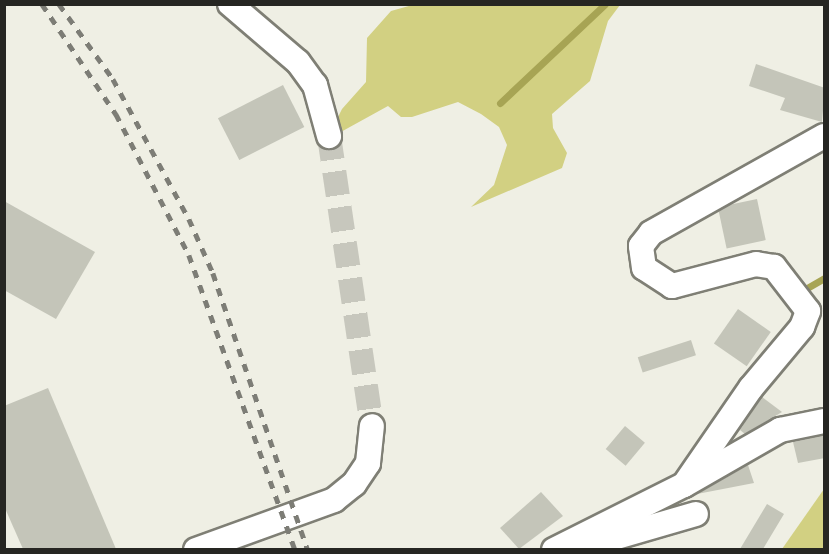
<!DOCTYPE html>
<html>
<head>
<meta charset="utf-8">
<style>
	body { margin:0 }
	#map { position:relative; width:829px; height:554px; overflow:hidden; background:#efefe4; font-family:Cabin,sans-serif }
	div>[style] { position:absolute }
	.green>* { inset:0; background:#d2d082 }
	.stream>* { height:7px; margin:-3.5px; padding:0 3.5px; transform-origin:3.5px; border-radius:3.5px; background:#a7a454 }
	.building>* { inset:0; background:#c4c5b9; transform-origin:0 0 }
	.minor-tunnel>* { height:24px; margin-top:-12px; transform-origin:0; background:repeating-linear-gradient(90deg,#c7c7bd 0 24px,transparent 0 36px) }
	.roads { filter:drop-shadow(2px 0 #7f7f75) drop-shadow(-2px 0 #7f7f75) drop-shadow(0 2px #7f7f75) drop-shadow(0 -2px #7f7f75) }
	.minor>* { height:24px; margin:-12px; padding:0 12px; transform-origin:12px; border-radius:12px; background:#fff }
	.rail>* { height:4.5px; margin-top:-2.25px; transform-origin:0; background:repeating-linear-gradient(90deg,#7d7d76 0 8px,transparent 0 16px) }
	span { translate:-50% -50%; white-space:nowrap; text-align:center; line-height:1.15; -webkit-text-stroke:4.5px #efefe4; paint-order:stroke }
	.frame { position:absolute; inset:0; border:6px solid #262622; pointer-events:none }
</style>
</head>
<body>
<div id="map">
	<div class="green">
		<i style="clip-path:polygon(416px 4px,620px 5px,608px 21px,590px 81px,552px 114px,553px 128px,567px 153px,562px 168px,471px 207px,494px 185px,507px 145px,499px 127px,481px 114px,458px 102px,412px 117px,401px 117px,388px 106px,339px 133px,336px 121px,342px 109px,366px 82px,367px 38px,391px 11px)"></i>
		<i style="clip-path:polygon(824px 489px,824px 549px,782px 549px)"></i>
	</div>
	<div class="stream">
		<i style="left:500px;top:103px;width:144px;rotate:-43.3deg"></i>
		<i style="left:807px;top:288px;width:20px;rotate:-30deg"></i>
	</div>
	<div class="building">
		<i style="clip-path:polygon(756px 64px,825px 88px,822px 122px,780px 110px,785px 98px,749px 86px)"></i>
		<i style="left:283px;top:85px;width:47px;height:73px;rotate:63deg"></i>
		<i style="left:757px;top:199px;width:42px;height:40px;rotate:78deg"></i>
		<i style="clip-path:polygon(4px 201px,95px 252px,56px 319px,4px 290px)"></i>
		<i style="left:738px;top:309px;width:40px;height:42px;rotate:35deg"></i>
		<i style="left:691px;top:340px;width:16px;height:56px;rotate:72deg"></i>
		<i style="clip-path:polygon(48px 388px,116px 549px,23px 549px,4px 506px,4px 406px)"></i>
		<i style="clip-path:polygon(762px 397px,782px 412px,745px 434px,740px 430px)"></i>
		<i style="left:625px;top:426px;width:26px;height:30px;rotate:40deg"></i>
		<i style="clip-path:polygon(825px 435px,825px 458px,798px 463px,793px 442px)"></i>
		<i style="clip-path:polygon(748px 465px,754px 483px,697px 494px)"></i>
		<i style="clip-path:polygon(541px 492px,563px 516px,519px 549px,500px 528px)"></i>
		<i style="clip-path:polygon(767px 504px,784px 514px,763px 549px,740px 549px)"></i>
	</div>
	<div class="minor-tunnel">
		<i style="left:329px;top:136px;width:293px;rotate:81.6deg"></i>
	</div>
	<div class="roads">
		<div class="minor">
			<i style="left:230px;top:4px;width:89px;rotate:40.5deg"></i>
			<i style="left:298px;top:62px;width:29px;rotate:54deg"></i>
			<i style="left:315px;top:85px;width:53px;rotate:74.6deg"></i>
			<i style="left:684px;top:485px;width:118px;rotate:-55.4deg"></i>
			<i style="left:751px;top:388px;width:80px;rotate:-50.1deg"></i>
			<i style="left:802px;top:327px;width:17px;rotate:-69deg"></i>
			<i style="left:808px;top:311px;width:56px;rotate:-127.7deg"></i>
			<i style="left:774px;top:267px;width:18px;rotate:-171deg"></i>
			<i style="left:756px;top:264px;width:87px;rotate:165.3deg"></i>
			<i style="left:672px;top:286px;width:33px;rotate:-147deg"></i>
			<i style="left:644px;top:268px;width:22px;rotate:-98deg"></i>
			<i style="left:641px;top:246px;width:16px;rotate:-52deg"></i>
			<i style="left:651px;top:233px;width:198px;rotate:-29.3deg"></i>
			<i style="left:596px;top:543px;width:104px;rotate:-16.2deg"></i>
			<i style="left:196px;top:550px;width:147px;rotate:-19.9deg"></i>
			<i style="left:334px;top:500px;width:26px;rotate:-39deg"></i>
			<i style="left:354px;top:484px;width:25px;rotate:-56deg"></i>
			<i style="left:368px;top:463px;width:37px;rotate:-84deg"></i>
			<i style="left:554px;top:550px;width:145px;rotate:-26.6deg"></i>
			<i style="left:684px;top:485px;width:111px;rotate:-29.8deg"></i>
			<i style="left:780px;top:430px;width:45px;rotate:-11.6deg"></i>
		</div>
	</div>
	<div class="rail">
		<i style="left:42px;top:4px;width:133px;rotate:56.1deg"></i>
		<i style="left:116px;top:114px;width:159px;rotate:62.6deg"></i>
		<i style="left:189px;top:255px;width:313px;rotate:70.2deg"></i>
		<i style="left:59px;top:4px;width:92px;rotate:54.2deg"></i>
		<i style="left:113px;top:79px;width:159px;rotate:61.5deg"></i>
		<i style="left:189px;top:219px;width:59px;rotate:66deg"></i>
		<i style="left:213px;top:273px;width:293px;rotate:71.1deg"></i>
	</div>
	<div class="frame"></div>
</div>
</body>
</html>
